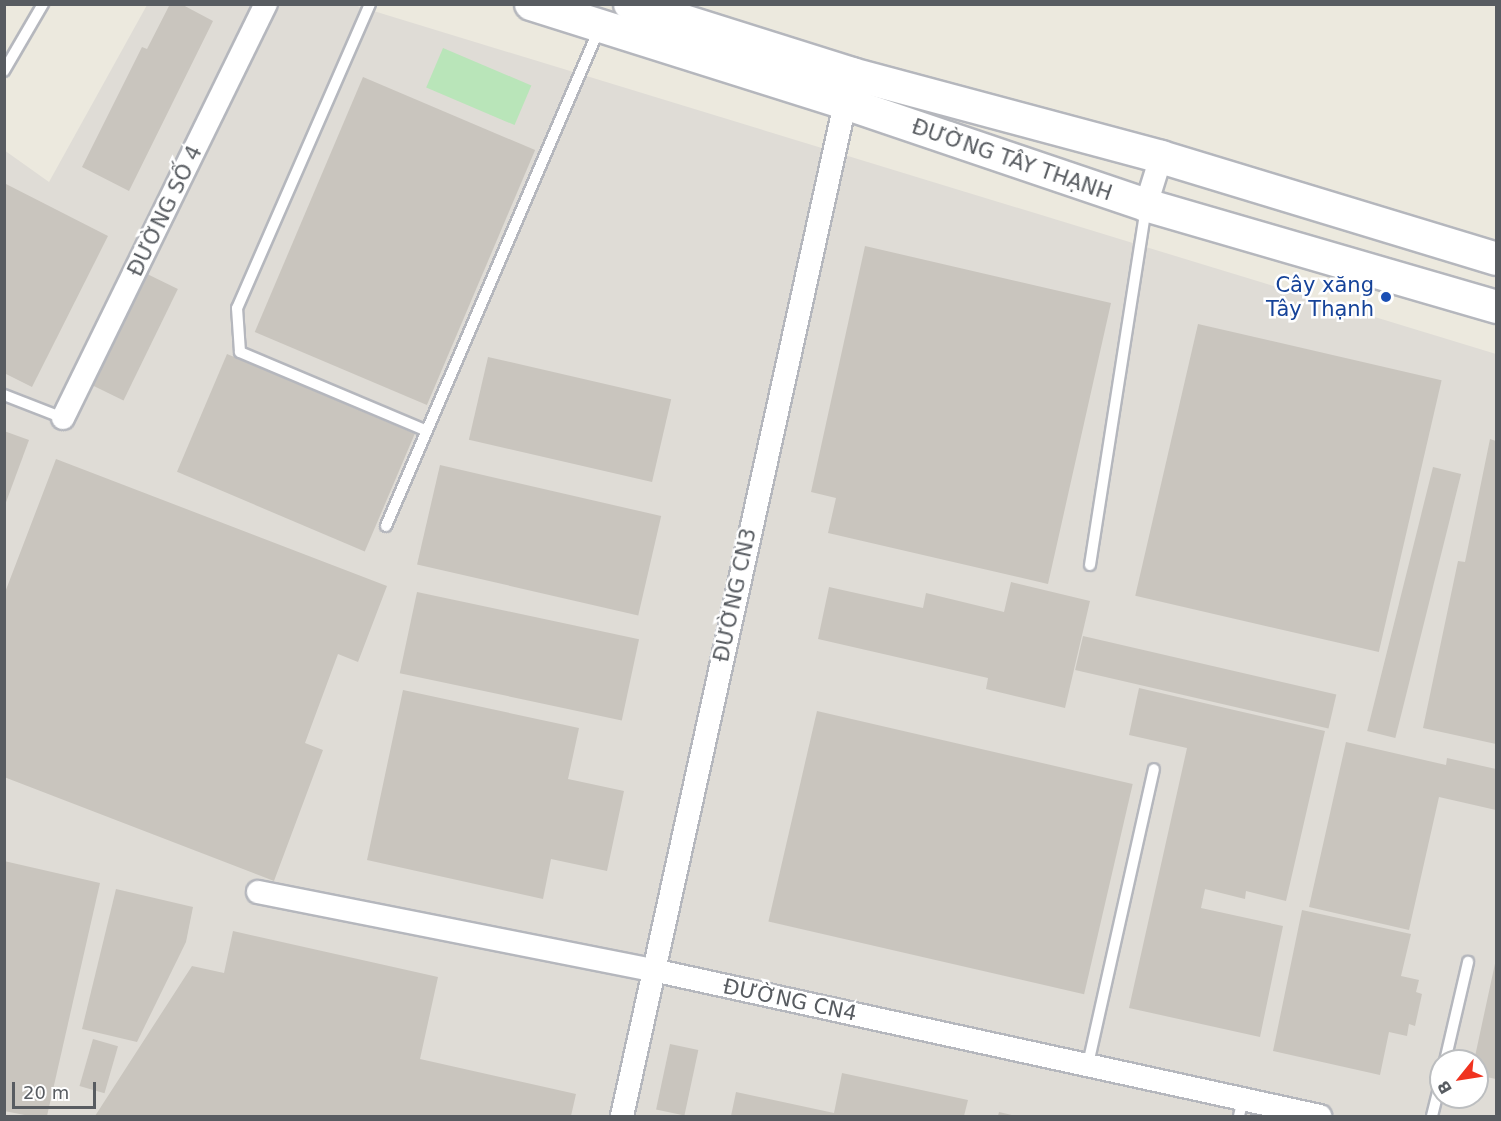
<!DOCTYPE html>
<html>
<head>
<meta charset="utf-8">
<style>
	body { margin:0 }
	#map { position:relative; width:1501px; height:1121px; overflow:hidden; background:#ece9de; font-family:"DejaVu Sans",sans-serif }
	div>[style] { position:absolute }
	.industrial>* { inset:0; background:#dfdcd6 }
	.green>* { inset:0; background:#b9e5b9; transform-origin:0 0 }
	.building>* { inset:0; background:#c9c5be; transform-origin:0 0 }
	.roads { filter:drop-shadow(2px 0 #b5b7bd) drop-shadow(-2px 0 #b5b7bd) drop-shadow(0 2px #b5b7bd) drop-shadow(0 -2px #b5b7bd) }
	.lane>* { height:10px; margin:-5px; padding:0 5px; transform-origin:5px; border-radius:5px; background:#fff }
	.street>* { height:22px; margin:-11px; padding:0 11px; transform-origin:11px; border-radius:11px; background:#fff }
	.secondary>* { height:32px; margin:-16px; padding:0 16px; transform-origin:16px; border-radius:16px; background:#fff }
	.dots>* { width:16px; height:16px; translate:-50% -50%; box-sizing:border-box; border:3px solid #fff; border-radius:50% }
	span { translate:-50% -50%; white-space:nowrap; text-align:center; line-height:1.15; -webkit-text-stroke:5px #fff; paint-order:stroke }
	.street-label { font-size:21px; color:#585c61 }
	.transit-label { font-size:21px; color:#164399 }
	.right { translate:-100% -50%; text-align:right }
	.frame { position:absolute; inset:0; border:6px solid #585c61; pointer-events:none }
	.north { position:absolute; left:1429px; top:1049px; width:60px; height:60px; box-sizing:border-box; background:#fff; border:2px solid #bcbec0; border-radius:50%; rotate:240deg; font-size:16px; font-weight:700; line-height:24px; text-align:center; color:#585c61 }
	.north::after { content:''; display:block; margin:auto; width:21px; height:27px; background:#f03320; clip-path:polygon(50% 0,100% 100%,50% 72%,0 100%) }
	.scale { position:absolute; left:12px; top:1082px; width:84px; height:27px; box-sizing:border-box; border:3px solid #585c61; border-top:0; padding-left:8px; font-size:18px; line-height:21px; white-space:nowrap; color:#585c61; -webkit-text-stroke:4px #fff; paint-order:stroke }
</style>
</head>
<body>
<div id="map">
	<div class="industrial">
		<i style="clip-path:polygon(evenodd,147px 5px,354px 5px,1496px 354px,1496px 1116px,5px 1116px,4px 150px,49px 182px,147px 5px,1441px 1061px,1477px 1061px,1477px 1097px,1441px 1097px,1441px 1061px)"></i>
	</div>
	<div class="green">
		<i style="left:443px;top:48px;width:96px;height:43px;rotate:23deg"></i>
	</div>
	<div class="building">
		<i style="clip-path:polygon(170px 4px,181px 4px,213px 21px,129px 191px,82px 167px,142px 47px,147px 49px)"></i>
		<i style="left:363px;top:77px;width:187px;height:277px;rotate:23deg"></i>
		<i style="clip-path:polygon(4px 183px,108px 236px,32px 387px,4px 373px)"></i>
		<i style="clip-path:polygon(865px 246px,1111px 303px,1048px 584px,828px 533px,836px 498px,811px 492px)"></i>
		<i style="left:141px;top:271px;width:41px;height:124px;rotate:26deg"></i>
		<i style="left:1198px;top:324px;width:250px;height:279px;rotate:13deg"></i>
		<i style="left:227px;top:354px;width:204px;height:128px;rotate:23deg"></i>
		<i style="left:488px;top:357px;width:188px;height:85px;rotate:13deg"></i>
		<i style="clip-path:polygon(4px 431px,29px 440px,5px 505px,4px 505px)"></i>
		<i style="clip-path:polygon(1490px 439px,1496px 441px,1496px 744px,1423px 728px,1458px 561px,1465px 562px)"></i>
		<i style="clip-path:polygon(56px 459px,387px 586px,358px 662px,338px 654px,305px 743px,323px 750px,274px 881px,4px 777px,4px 595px)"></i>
		<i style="left:440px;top:465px;width:227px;height:102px;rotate:13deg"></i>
		<i style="left:1433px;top:467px;width:29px;height:272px;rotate:14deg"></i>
		<i style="clip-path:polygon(1011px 582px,1090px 601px,1065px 708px,986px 689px,988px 678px,818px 639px,829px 587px,923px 608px,926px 593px,1004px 612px)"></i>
		<i style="left:417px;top:592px;width:227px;height:83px;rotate:12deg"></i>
		<i style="left:1083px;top:636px;width:260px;height:35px;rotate:13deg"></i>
		<i style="clip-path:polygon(1139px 688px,1325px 731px,1286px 901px,1246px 891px,1245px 899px,1205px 889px,1201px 908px,1283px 926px,1260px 1037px,1129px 1008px,1187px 748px,1129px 735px)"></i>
		<i style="clip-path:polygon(403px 690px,579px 728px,568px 779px,624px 791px,607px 871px,551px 859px,543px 899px,367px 860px)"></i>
		<i style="left:817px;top:711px;width:324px;height:216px;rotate:13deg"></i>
		<i style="clip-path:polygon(1346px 742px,1446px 765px,1447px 758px,1496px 769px,1496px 810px,1439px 797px,1409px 930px,1309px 907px)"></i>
		<i style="clip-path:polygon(4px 861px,100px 883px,47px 1116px,30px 1116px,4px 1111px)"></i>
		<i style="clip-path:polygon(116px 889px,193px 907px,186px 942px,137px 1042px,82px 1029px)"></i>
		<i style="clip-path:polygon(1302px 910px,1411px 934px,1401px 976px,1419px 980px,1416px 992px,1422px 994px,1415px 1026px,1409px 1024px,1407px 1036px,1389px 1032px,1380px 1075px,1273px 1051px)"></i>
		<i style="clip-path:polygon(233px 931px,438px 977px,420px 1059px,576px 1094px,571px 1116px,95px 1116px,192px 966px,224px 973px)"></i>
		<i style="clip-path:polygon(1496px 959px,1496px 1079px,1477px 1075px,1477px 1061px,1474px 1061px)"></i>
		<i style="left:93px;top:1039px;width:26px;height:49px;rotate:16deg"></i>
		<i style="left:670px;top:1044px;width:29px;height:67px;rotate:12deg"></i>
		<i style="clip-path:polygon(842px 1073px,968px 1100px,964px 1116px,731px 1116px,736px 1092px,834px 1113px)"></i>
		<i style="clip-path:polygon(999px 1112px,1016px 1116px,998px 1116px)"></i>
	</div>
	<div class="roads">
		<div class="lane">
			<i style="left:370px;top:4px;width:332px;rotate:113.6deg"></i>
			<i style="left:237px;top:308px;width:44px;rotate:86.1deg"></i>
			<i style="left:240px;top:352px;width:201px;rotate:22.9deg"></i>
			<i style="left:4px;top:71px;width:78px;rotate:-59.8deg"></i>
			<i style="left:4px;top:395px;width:63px;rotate:21.3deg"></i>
			<i style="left:386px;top:526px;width:543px;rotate:-66.79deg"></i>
			<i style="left:1090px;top:565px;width:362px;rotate:-81.1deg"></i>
			<i style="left:1445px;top:1061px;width:102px;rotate:-76.9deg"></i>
			<i style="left:1088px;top:1064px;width:302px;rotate:-77.4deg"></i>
			<i style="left:1239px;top:1116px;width:18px;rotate:-77deg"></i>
			<i style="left:1432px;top:1116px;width:38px;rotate:-76deg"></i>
		</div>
		<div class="street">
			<i style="left:1146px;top:205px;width:50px;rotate:-72.6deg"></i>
			<i style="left:63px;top:418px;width:461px;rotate:-63.9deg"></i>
			<i style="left:258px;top:892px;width:403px;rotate:11.2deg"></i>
			<i style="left:653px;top:970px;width:683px;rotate:12.35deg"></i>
			<i style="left:622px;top:1116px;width:1051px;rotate:-77.58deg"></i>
		</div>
		<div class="secondary">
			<i style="left:531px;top:4px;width:329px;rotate:17.5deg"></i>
			<i style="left:845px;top:103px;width:318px;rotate:18.7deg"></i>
			<i style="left:1146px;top:205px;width:365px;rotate:16.2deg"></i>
			<i style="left:630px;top:4px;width:233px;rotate:17.5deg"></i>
			<i style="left:852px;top:74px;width:320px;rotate:15deg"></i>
			<i style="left:1161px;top:157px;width:350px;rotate:16.9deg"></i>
		</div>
	</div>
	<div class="dots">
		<i style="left:1386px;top:297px;background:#1a4fb4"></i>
	</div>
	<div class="street-label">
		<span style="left:1012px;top:160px;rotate:19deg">ĐƯỜNG TÂY THẠNH</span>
		<span style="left:165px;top:211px;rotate:-64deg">ĐƯỜNG SỐ 4</span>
		<span style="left:735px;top:595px;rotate:-78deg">ĐƯỜNG CN3</span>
		<span style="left:790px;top:1000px;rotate:12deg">ĐƯỜNG CN4</span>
	</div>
	<div class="transit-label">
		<span class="right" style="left:1374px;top:297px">Cây xăng<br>Tây Thạnh</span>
	</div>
	<div class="frame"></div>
	<div class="north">B</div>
	<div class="scale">20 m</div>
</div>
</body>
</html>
